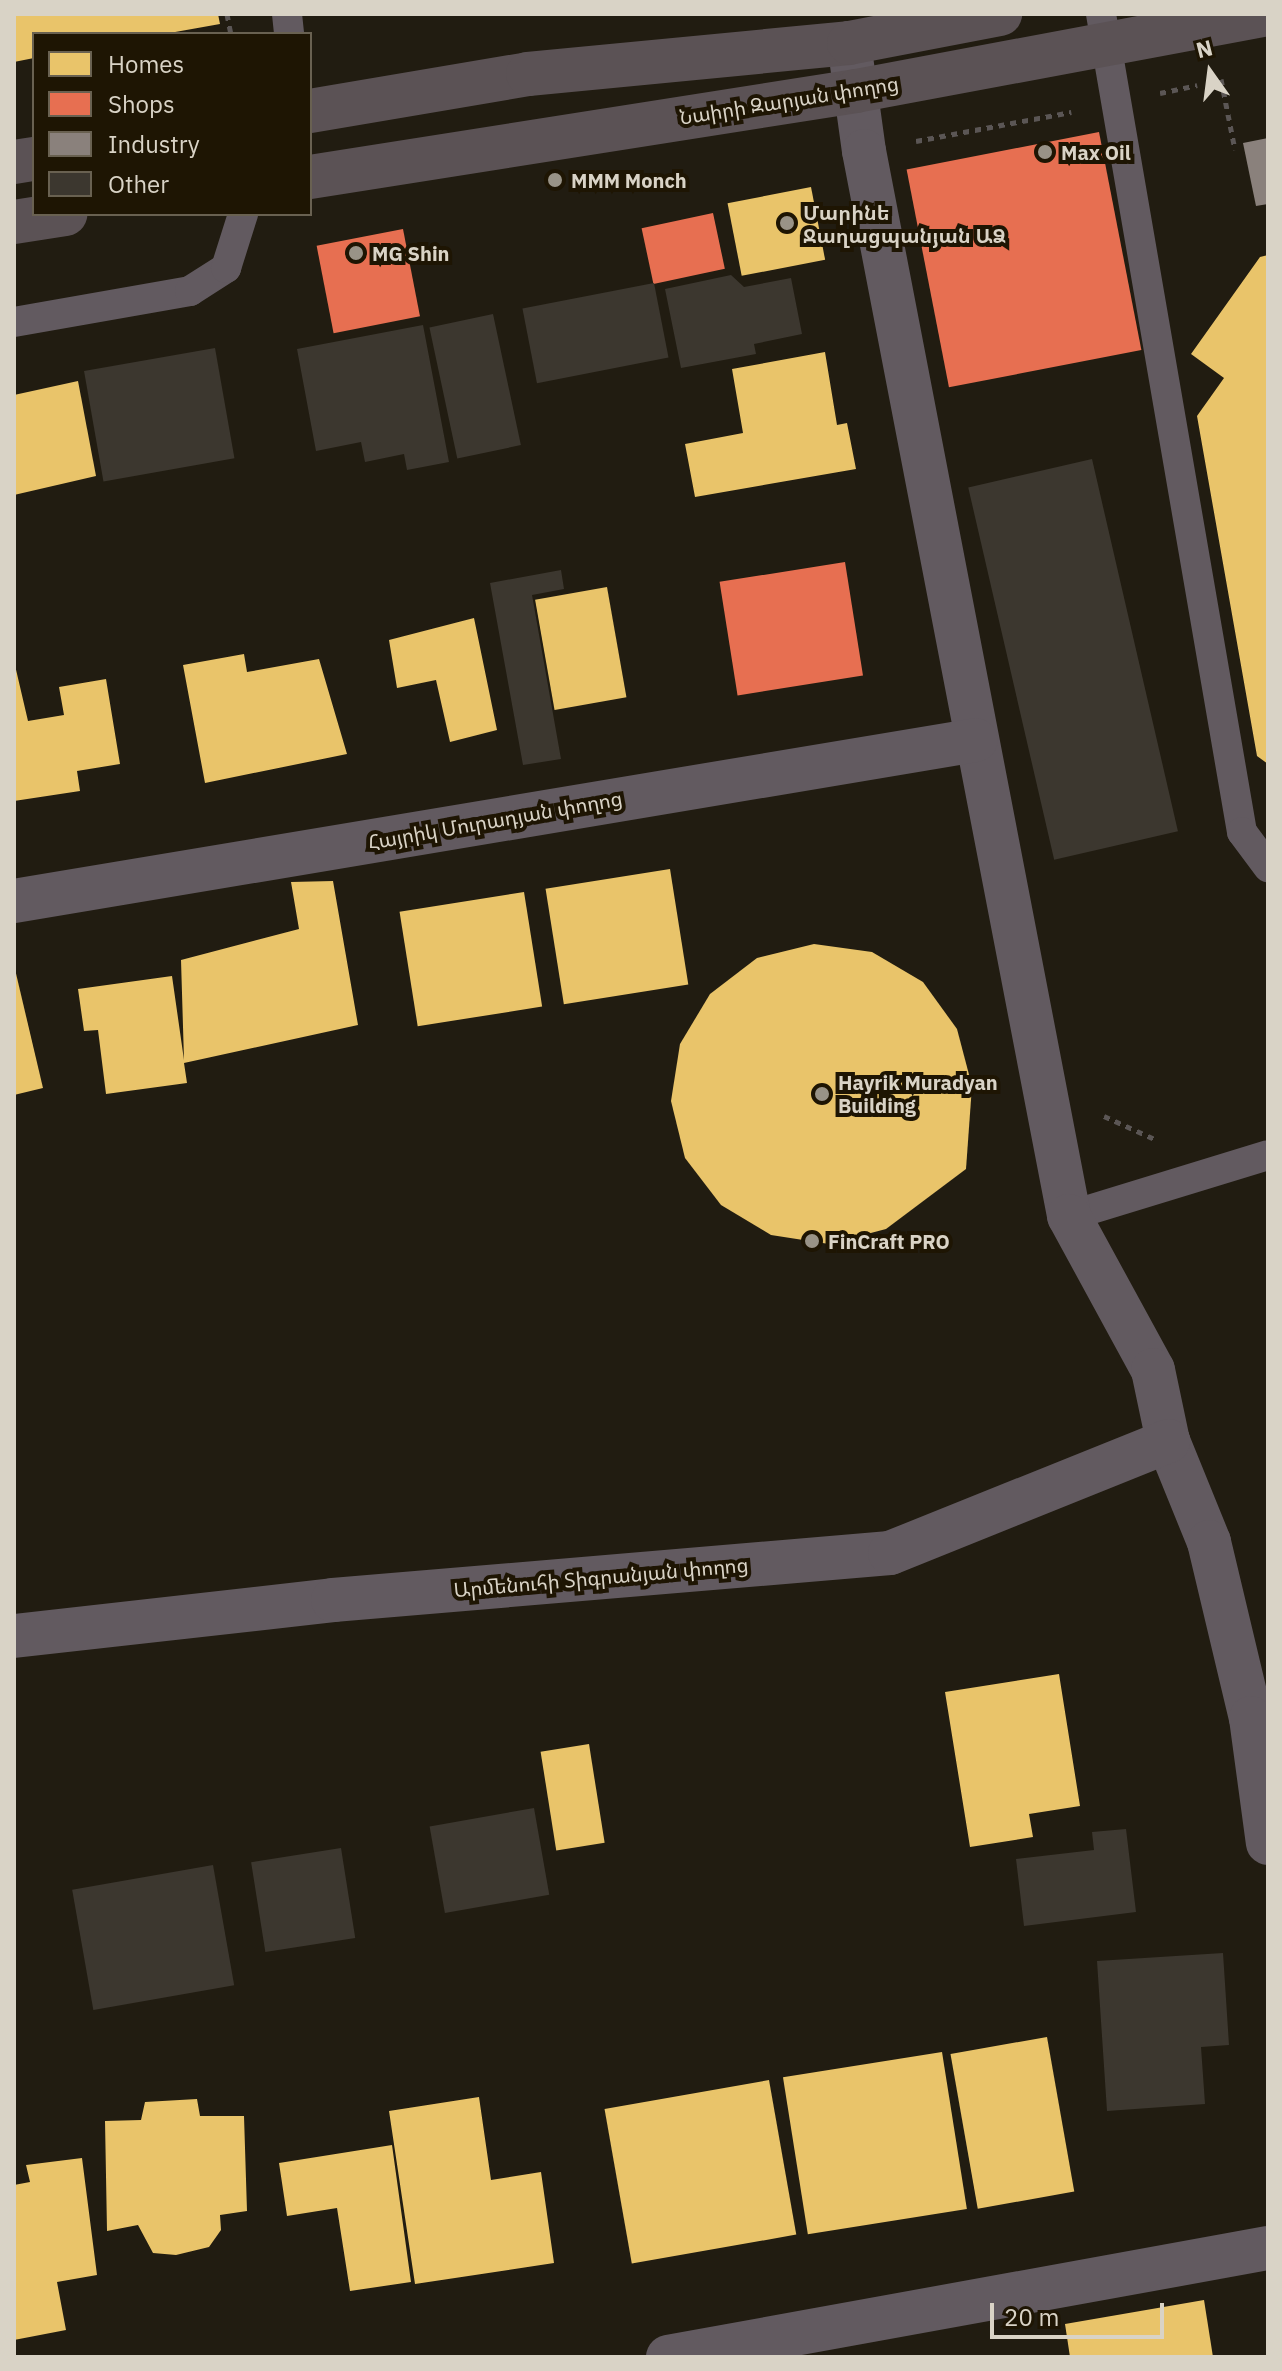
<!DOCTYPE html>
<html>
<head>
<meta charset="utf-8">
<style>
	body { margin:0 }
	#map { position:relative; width:1282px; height:2371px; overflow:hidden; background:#211c11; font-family:"IBM Plex Sans","Noto Sans Armenian",sans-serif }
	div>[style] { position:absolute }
	.homes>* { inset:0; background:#e9c46a; transform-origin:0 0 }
	.shops>* { inset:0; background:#e76f51; transform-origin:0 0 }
	.industry>* { inset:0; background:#8a817c }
	.building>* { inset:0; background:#3c372f; transform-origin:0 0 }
	.path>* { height:5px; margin-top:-2.5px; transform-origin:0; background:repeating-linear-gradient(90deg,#5b5655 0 6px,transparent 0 12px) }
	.service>* { height:30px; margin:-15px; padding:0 15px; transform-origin:15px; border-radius:15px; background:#625a60 }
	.minor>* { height:44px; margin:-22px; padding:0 22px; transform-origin:22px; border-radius:22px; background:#625a60 }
	.secondary>* { height:44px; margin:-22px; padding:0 22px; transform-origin:22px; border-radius:22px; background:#5b5255 }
	.dots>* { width:22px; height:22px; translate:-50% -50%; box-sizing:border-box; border:4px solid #1e1503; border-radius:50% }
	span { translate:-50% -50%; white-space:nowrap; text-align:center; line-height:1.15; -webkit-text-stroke:8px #1e1503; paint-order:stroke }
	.street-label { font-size:20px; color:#d9d3c6 }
	.poi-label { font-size:20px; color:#d9d3c6; font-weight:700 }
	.left { translate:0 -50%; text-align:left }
	.frame { position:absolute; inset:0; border:16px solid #d9d3c6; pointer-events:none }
	.legend { position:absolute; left:32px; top:32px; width:280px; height:184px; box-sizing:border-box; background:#1e1503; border:2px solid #696151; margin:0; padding:10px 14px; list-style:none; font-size:24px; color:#d9d3c6 }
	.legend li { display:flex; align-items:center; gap:16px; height:40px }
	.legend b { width:40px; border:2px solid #696151 }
	.north { position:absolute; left:1170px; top:32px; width:80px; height:80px; -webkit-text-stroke:6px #1e1503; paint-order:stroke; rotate:346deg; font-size:22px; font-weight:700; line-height:32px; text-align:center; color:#d9d3c6 }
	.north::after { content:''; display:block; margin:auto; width:28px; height:36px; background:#d9d3c6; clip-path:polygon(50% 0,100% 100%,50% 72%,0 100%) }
	.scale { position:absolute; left:990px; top:2303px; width:174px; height:36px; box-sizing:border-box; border:4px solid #d9d3c6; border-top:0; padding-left:10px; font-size:24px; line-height:28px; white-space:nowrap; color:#d9d3c6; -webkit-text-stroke:6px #1e1503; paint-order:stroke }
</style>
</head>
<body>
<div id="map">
	<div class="homes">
		<i style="clip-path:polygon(14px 14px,218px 14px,220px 24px,164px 34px,34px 34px,34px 58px,14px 62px)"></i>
		<i style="left:811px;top:187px;width:74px;height:85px;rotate:79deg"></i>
		<i style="clip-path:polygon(1268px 255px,1268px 764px,1257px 756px,1197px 416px,1224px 378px,1191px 354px,1260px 257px)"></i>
		<i style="clip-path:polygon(825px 352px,837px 425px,847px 423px,856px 469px,695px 497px,685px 444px,743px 433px,732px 369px)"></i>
		<i style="clip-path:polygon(78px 381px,96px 476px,14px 495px,14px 395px)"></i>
		<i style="left:607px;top:587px;width:112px;height:73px;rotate:80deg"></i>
		<i style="clip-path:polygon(474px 618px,497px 730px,450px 742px,436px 680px,397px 688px,389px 640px)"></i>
		<i style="clip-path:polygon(244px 654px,247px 672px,319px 659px,347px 754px,205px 783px,183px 665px)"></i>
		<i style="clip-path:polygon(14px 661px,28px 721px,64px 715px,59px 687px,106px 679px,120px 764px,77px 771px,80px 791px,14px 801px)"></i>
		<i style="left:670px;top:869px;width:117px;height:126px;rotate:81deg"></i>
		<i style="clip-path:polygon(333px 881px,358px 1025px,184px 1063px,187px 1083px,106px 1094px,98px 1030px,84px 1031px,78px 989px,172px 976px,184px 1060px,181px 960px,299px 929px,291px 882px)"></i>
		<i style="left:524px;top:892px;width:116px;height:126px;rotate:81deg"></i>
		<i style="clip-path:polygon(814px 944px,872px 952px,923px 982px,957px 1029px,972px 1086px,966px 1169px,886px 1229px,829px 1244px,771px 1235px,721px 1205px,685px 1158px,671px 1101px,680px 1044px,710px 994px,757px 958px)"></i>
		<i style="clip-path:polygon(14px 965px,43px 1088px,14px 1095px)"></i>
		<i style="clip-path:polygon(1059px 1674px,1080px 1806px,1029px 1814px,1033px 1837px,970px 1847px,945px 1692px)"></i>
		<i style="left:589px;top:1744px;width:100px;height:49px;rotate:81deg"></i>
		<i style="left:1047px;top:2037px;width:157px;height:98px;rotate:80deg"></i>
		<i style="left:942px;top:2052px;width:159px;height:161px;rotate:81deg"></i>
		<i style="left:769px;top:2080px;width:157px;height:167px;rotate:80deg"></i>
		<i style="clip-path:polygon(479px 2097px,491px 2180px,541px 2172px,554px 2263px,415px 2284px,389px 2111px)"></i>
		<i style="clip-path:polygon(197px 2099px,200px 2116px,244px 2116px,247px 2211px,220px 2215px,221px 2230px,209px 2247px,176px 2255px,153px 2253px,138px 2225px,107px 2231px,105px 2121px,141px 2120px,145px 2102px)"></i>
		<i style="clip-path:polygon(392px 2145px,411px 2282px,350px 2291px,337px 2208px,287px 2216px,279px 2163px)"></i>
		<i style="clip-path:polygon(82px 2158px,97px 2275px,57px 2282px,66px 2330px,14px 2340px,14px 2185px,30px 2182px,26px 2165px)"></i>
		<i style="clip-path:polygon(1204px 2300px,1213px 2357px,1070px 2357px,1065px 2324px)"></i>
	</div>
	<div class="shops">
		<i style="left:1099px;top:132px;width:222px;height:196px;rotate:79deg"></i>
		<i style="left:713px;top:213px;width:57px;height:73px;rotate:78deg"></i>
		<i style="left:403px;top:229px;width:89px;height:88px;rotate:79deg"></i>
		<i style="left:845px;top:562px;width:115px;height:127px;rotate:81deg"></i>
	</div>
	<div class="industry">
		<i style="clip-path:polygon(1268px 138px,1268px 204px,1256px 206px,1243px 143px)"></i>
	</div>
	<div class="building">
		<i style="clip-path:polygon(731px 275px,744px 287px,791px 278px,802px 334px,754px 344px,756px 354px,681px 368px,665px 289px)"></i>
		<i style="left:654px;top:283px;width:76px;height:134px;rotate:79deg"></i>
		<i style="left:493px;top:314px;width:134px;height:65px;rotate:78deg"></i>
		<i style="clip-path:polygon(423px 325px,449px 462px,407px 470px,404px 454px,365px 462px,361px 442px,316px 451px,297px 349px)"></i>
		<i style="left:215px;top:348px;width:112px;height:133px;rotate:80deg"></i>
		<i style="left:1092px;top:459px;width:382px;height:127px;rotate:77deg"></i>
		<i style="clip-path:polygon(561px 570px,564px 589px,532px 595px,561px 759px,523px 765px,490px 583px)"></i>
		<i style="left:534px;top:1808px;width:88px;height:106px;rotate:80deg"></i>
		<i style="clip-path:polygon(1126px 1829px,1136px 1912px,1024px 1926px,1016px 1859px,1094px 1850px,1092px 1832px)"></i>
		<i style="left:341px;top:1848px;width:91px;height:91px;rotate:81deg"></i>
		<i style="left:213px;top:1865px;width:122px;height:143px;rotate:80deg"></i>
		<i style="clip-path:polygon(1223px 1953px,1229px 2045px,1201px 2047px,1205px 2104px,1107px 2111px,1097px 1961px)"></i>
	</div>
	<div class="path">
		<i style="left:227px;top:14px;width:20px;rotate:79deg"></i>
		<i style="left:1221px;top:79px;width:72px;rotate:78.8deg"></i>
		<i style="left:1160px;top:93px;width:38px;rotate:-12deg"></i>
		<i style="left:916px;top:141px;width:158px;rotate:-10.6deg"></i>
		<i style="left:1104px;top:1116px;width:58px;rotate:24.4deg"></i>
	</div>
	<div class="service">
		<i style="left:287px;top:14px;width:20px;rotate:84deg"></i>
		<i style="left:1101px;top:14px;width:830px;rotate:80.22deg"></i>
		<i style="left:1242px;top:832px;width:44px;rotate:53.4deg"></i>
		<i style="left:14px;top:322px;width:179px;rotate:-10deg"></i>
		<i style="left:190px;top:291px;width:43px;rotate:-32.6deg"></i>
		<i style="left:226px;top:268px;width:57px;rotate:-72.5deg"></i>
		<i style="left:1069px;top:1216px;width:208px;rotate:-17deg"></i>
	</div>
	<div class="minor">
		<i style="left:849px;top:43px;width:109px;rotate:82.1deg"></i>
		<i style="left:864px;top:151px;width:1085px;rotate:79.1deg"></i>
		<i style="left:1069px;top:1216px;width:175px;rotate:61.4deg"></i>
		<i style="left:1153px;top:1370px;width:73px;rotate:78.1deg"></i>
		<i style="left:1168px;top:1441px;width:109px;rotate:67.9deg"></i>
		<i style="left:1209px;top:1542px;width:181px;rotate:76.6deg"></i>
		<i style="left:1251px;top:1718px;width:126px;rotate:82.3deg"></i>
		<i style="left:14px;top:901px;width:975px;rotate:-9.5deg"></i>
		<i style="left:14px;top:1636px;width:321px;rotate:-6.4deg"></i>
		<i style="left:333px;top:1600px;width:559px;rotate:-4.82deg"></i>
		<i style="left:890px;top:1553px;width:300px;rotate:-21.9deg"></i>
		<i style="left:668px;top:2357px;width:610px;rotate:-10.3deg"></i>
	</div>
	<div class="secondary">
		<i style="left:310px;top:111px;width:221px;rotate:-9.6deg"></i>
		<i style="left:528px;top:74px;width:322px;rotate:-5.5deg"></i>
		<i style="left:849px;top:43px;width:154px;rotate:-10.9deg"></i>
		<i style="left:14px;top:162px;width:20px;rotate:-9deg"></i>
		<i style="left:310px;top:177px;width:553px;rotate:-8.95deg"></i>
		<i style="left:856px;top:91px;width:417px;rotate:-10.6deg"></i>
		<i style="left:14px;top:222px;width:52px;rotate:-8.9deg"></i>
	</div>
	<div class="dots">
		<i style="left:1045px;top:152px;background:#999387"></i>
		<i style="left:555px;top:180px;background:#999387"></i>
		<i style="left:787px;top:223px;background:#999387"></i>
		<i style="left:356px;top:253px;background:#999387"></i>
		<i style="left:822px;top:1094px;background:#999387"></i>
		<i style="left:812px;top:1241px;background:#999387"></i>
	</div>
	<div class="street-label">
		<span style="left:789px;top:100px;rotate:-9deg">Նաիրի Զարյան փողոց</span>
		<span style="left:495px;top:820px;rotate:-10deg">Հայրիկ Մուրադյան փողոց</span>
		<span style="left:601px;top:1577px;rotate:-5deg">Արմենուհի Տիգրանյան փողոց</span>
	</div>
	<div class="poi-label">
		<span class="left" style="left:1061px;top:152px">Max Oil</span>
		<span class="left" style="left:571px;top:180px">MMM Monch</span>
		<span class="left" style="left:803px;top:224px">Մարինե<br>Ջաղացպանյան ԱՁ</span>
		<span class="left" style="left:372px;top:253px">MG Shin</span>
		<span class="left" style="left:838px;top:1094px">Hayrik Muradyan<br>Building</span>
		<span class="left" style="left:828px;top:1241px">FinCraft PRO</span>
	</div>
	<div class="frame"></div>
	<ul class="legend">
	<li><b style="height:22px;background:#e9c46a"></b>Homes</li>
	<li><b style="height:22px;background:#e76f51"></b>Shops</li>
	<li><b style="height:22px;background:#8a817c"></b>Industry</li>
	<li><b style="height:22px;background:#3c372f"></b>Other</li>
	</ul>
	<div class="north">N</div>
	<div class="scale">20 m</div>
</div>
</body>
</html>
